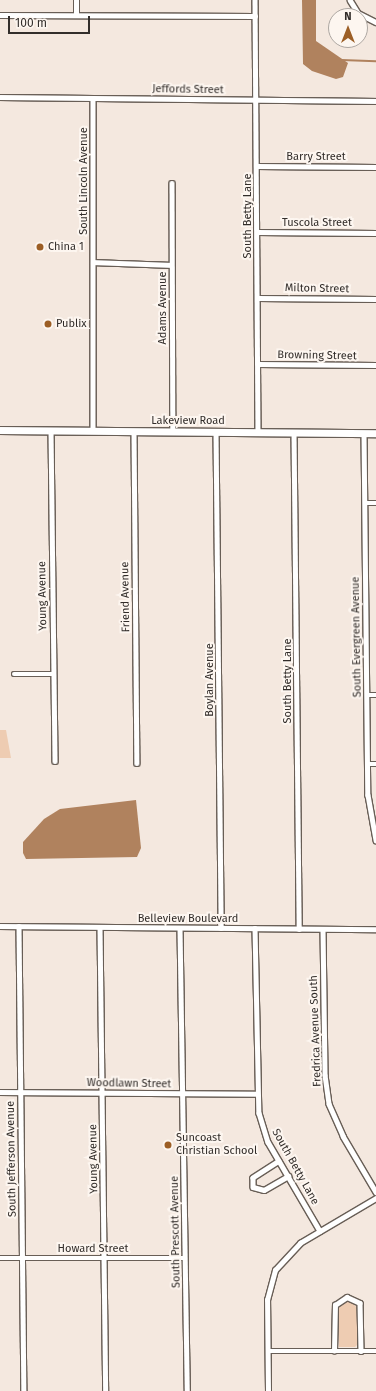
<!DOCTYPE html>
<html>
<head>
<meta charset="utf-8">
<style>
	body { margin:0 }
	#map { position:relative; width:376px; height:1391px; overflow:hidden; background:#f4e8df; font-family:"Fira Sans",sans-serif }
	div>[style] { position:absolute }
	.green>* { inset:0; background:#eeccb2 }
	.water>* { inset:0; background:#b0825e }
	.stream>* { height:1.5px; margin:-0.75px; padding:0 0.75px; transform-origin:0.75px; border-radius:0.75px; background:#b0825e }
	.roads { filter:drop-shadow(1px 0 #685e56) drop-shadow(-1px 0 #685e56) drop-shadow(0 1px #685e56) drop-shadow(0 -1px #685e56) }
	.street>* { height:4.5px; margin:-2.25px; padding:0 2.25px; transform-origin:2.25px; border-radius:2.25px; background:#fff }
	.secondary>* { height:7px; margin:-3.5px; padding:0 3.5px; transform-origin:3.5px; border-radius:3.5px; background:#fff }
	.dots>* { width:11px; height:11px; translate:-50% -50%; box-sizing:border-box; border:2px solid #fdf6f0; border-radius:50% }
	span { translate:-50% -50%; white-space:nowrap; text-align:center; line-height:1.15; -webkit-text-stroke:4px #fdf6f0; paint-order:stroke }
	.street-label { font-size:11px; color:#322d2a }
	.poi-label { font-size:11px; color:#322d2a }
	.left { translate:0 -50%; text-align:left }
	.north { position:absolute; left:328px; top:8px; width:40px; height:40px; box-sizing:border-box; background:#fdf6f0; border:1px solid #aca6a1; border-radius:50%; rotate:0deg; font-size:11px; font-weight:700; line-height:16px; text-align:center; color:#322d2a }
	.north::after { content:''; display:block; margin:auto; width:14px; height:18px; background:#9c5e25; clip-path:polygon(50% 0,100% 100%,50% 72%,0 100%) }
	.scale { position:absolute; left:8px; top:16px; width:82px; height:18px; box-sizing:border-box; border:2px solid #322d2a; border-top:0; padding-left:5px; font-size:12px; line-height:14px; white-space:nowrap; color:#322d2a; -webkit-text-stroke:3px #fdf6f0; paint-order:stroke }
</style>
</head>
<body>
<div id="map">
	<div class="green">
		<i style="clip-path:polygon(0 730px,6px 730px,11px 758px,0 758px)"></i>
		<i style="clip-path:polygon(349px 1299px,358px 1309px,358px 1344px,355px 1347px,339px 1347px,337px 1309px)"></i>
	</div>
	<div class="water">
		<i style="clip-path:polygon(302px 0,316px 0,316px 41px,348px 63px,343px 77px,336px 79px,312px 71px,303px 64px)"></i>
		<i style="clip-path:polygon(136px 800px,141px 848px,137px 857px,26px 859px,23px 853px,23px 842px,44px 819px,60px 809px)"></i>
	</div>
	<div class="stream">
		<i style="left:342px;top:60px;width:34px;rotate:2deg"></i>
	</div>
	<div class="roads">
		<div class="street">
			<i style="left:255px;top:0;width:432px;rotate:89.6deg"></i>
			<i style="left:350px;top:0;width:15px;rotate:58deg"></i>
			<i style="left:358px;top:13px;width:20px;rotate:27deg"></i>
			<i style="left:0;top:15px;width:255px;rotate:0.2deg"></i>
			<i style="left:76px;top:15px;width:15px;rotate:-90deg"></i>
			<i style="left:0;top:97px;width:376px;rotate:0.6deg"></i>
			<i style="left:93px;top:98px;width:333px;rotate:90deg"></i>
			<i style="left:257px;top:166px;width:119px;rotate:0.5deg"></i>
			<i style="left:172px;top:183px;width:249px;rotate:89.8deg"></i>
			<i style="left:257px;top:232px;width:119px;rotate:0.5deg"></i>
			<i style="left:93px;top:262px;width:78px;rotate:2.2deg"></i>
			<i style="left:258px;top:298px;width:118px;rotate:0.5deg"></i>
			<i style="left:258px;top:364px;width:118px;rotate:0.5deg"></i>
			<i style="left:51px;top:430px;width:331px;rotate:89.3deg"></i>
			<i style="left:134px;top:432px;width:331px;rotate:89.5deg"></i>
			<i style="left:216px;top:432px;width:496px;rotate:89.4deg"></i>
			<i style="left:294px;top:432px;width:497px;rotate:89.4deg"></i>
			<i style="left:364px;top:433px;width:362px;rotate:89.4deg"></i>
			<i style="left:368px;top:795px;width:46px;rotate:79.9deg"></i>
			<i style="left:365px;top:503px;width:11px"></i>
			<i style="left:14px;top:674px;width:39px"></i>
			<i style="left:367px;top:695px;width:9px"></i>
			<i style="left:369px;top:764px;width:7px"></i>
			<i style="left:0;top:926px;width:376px;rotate:0.5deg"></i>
			<i style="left:19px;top:926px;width:465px;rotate:89.4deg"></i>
			<i style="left:100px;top:927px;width:464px;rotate:89.3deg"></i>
			<i style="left:180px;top:928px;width:463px;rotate:89.1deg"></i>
			<i style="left:255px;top:928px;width:185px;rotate:88.8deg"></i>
			<i style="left:259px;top:1113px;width:30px;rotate:73deg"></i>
			<i style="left:268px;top:1142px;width:103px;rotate:59.7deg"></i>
			<i style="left:323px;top:929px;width:146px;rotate:89.2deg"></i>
			<i style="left:325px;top:1075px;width:29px;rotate:82deg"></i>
			<i style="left:329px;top:1104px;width:35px;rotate:66deg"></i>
			<i style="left:343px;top:1136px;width:65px;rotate:59.5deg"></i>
			<i style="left:0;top:1092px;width:257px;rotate:0.4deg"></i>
			<i style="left:279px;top:1161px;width:31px;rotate:147deg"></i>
			<i style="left:253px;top:1178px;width:9px;rotate:90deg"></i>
			<i style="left:253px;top:1187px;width:11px;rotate:15deg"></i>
			<i style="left:264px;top:1190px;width:28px;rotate:-30deg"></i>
			<i style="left:0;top:1258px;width:185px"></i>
			<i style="left:268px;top:1351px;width:108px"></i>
			<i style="left:334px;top:1351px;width:46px;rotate:-88.8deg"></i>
			<i style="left:335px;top:1305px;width:14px;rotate:-34deg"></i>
			<i style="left:347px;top:1297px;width:14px;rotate:25deg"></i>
			<i style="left:360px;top:1303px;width:48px;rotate:88.8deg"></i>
			<i style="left:268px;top:1391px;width:91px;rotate:-90.6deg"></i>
			<i style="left:267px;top:1300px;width:31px;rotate:-75deg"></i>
			<i style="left:275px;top:1270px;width:37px;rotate:-47deg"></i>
			<i style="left:300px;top:1243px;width:88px;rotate:-30.6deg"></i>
		</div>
		<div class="secondary">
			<i style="left:0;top:430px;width:376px;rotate:0.5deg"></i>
		</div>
	</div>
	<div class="dots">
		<i style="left:40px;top:247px;background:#9c5e25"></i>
		<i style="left:48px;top:324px;background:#9c5e25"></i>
		<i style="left:168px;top:1145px;background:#9c5e25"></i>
	</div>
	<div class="street-label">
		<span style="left:188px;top:90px;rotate:1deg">Jeffords Street</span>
		<span style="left:316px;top:157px">Barry Street</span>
		<span style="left:84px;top:181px;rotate:-90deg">South Lincoln Avenue</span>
		<span style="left:248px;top:216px;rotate:-90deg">South Betty Lane</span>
		<span style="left:317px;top:223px">Tuscola Street</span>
		<span style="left:317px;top:289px;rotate:1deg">Milton Street</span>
		<span style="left:163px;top:308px;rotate:-90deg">Adams Avenue</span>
		<span style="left:317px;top:356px;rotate:1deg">Browning Street</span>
		<span style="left:188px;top:421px">Lakeview Road</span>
		<span style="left:43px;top:596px;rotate:-91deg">Young Avenue</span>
		<span style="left:126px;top:597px;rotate:-91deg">Friend Avenue</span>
		<span style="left:357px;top:637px;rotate:-91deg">South Evergreen Avenue</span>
		<span style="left:210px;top:680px;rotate:-90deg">Boylan Avenue</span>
		<span style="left:288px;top:681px;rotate:-90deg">South Betty Lane</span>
		<span style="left:188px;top:919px">Belleview Boulevard</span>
		<span style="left:316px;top:1031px;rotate:-92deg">Fredrica Avenue South</span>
		<span style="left:129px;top:1084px;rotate:1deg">Woodlawn Street</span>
		<span style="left:12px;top:1159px;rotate:-91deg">South Jefferson Avenue</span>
		<span style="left:94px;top:1159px;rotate:-91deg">Young Avenue</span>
		<span style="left:295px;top:1167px;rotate:61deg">South Betty Lane</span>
		<span style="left:176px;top:1232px;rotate:-91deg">South Prescott Avenue</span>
		<span style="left:93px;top:1249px">Howard Street</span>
	</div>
	<div class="poi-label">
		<span class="left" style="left:48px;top:247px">China 1</span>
		<span class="left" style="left:56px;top:324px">Publix</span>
		<span class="left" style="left:176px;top:1145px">Suncoast<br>Christian School</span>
	</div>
	<div class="north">N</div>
	<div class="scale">100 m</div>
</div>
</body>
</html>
